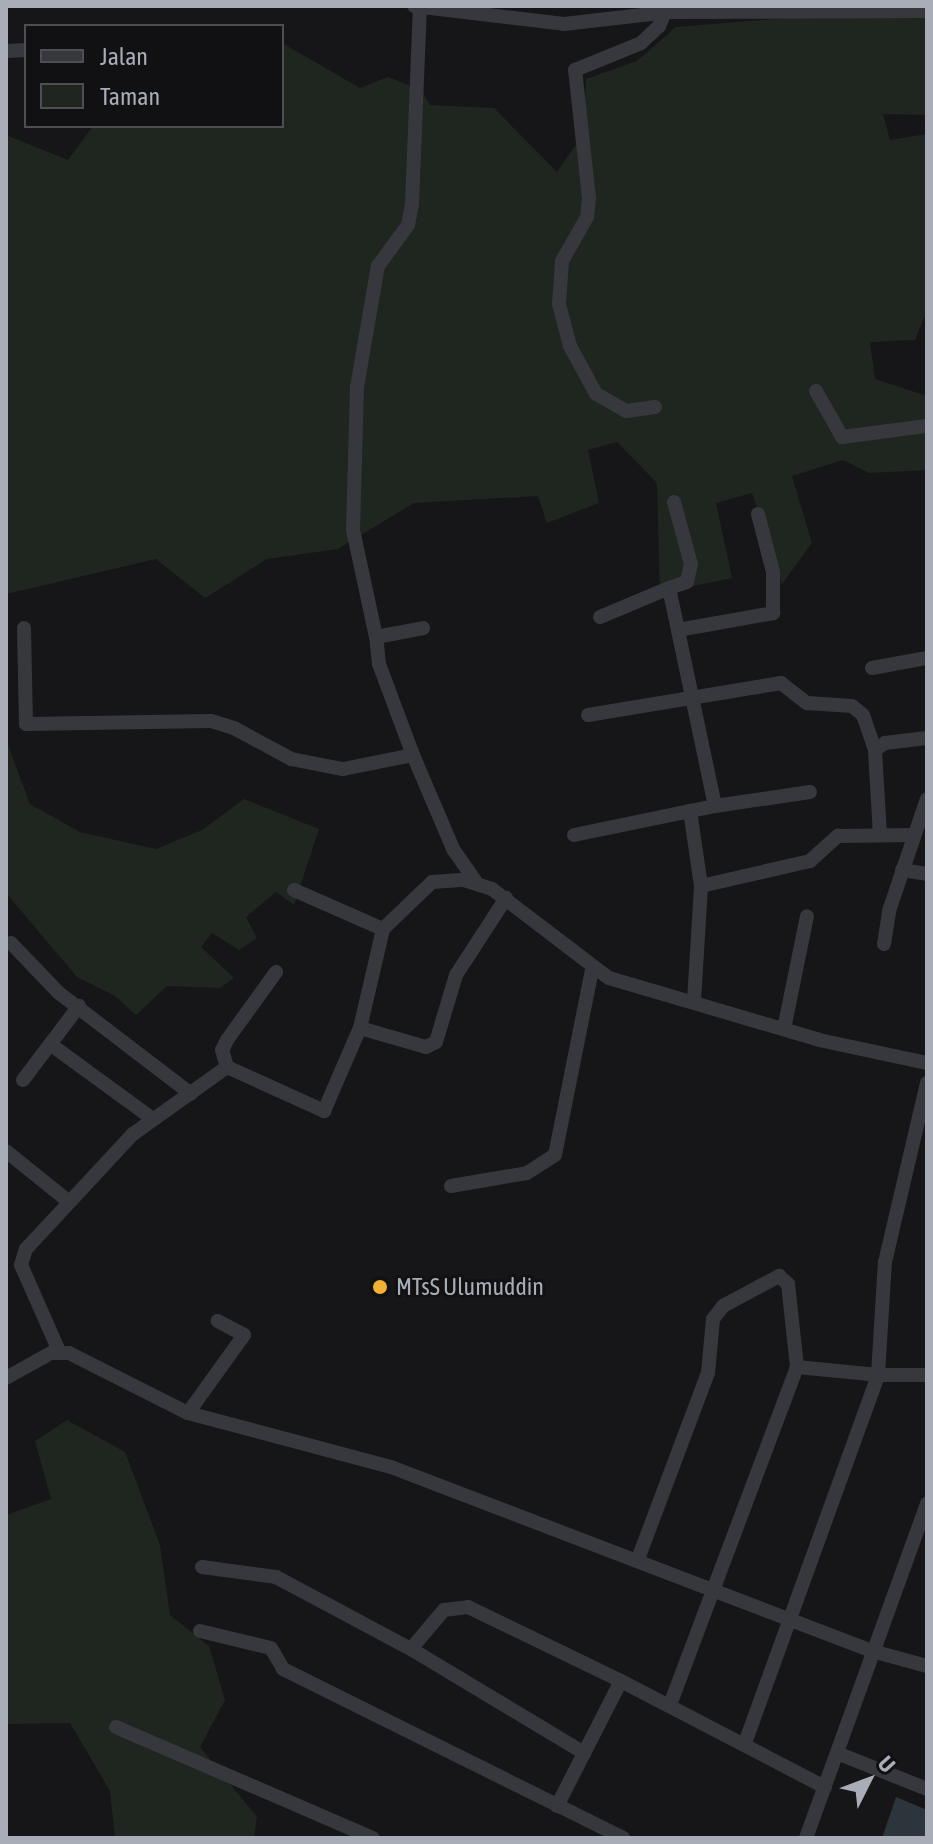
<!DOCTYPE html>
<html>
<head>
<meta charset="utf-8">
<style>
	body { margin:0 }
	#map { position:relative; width:933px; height:1844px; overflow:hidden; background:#161618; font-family:"Asap Condensed",sans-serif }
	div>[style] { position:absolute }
	.green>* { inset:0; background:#1e261f }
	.water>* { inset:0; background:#2c353c }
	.minor>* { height:14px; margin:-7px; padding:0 7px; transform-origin:7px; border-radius:7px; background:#37383d }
	.dots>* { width:22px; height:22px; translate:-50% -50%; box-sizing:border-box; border:4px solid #111113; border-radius:50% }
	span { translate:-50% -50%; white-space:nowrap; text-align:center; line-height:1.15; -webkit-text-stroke:6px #111113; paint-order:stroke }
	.poi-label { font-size:24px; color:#a8adb8 }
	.left { translate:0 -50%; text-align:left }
	.frame { position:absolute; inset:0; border:8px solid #a8adb8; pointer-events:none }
	.legend { position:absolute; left:24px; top:24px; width:260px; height:104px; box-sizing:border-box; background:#111113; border:2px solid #4d4f55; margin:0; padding:10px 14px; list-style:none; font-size:24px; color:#a8adb8 }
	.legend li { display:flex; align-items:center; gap:16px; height:40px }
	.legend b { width:40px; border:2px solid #4d4f55 }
	.north { position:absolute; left:829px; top:1740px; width:80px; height:80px; -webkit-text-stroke:6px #111113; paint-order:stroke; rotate:48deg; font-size:22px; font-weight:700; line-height:32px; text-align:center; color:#a8adb8 }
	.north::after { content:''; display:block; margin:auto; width:28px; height:36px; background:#a8adb8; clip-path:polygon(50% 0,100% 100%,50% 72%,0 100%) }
</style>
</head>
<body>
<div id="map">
	<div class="green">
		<i style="clip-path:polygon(811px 16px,927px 17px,927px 115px,883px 114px,890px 140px,927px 134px,927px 311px,915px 340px,870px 342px,875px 379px,927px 396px,927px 470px,869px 473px,843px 460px,792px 476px,812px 543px,782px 584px,752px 493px,716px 503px,732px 578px,660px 593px,657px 483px,617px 442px,588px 450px,599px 503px,547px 523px,538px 496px,414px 503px,338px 549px,267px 559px,205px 598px,156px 559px,6px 594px,6px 135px,68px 160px,93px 126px,282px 126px,282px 43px,360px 88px,388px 77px,421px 90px,430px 105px,494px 108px,557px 172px,584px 133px,586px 79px,637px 61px,676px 27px)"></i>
		<i style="clip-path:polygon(6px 740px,30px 804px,80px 832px,156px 849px,202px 830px,244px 799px,319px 829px,294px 905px,276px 892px,246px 917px,257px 938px,239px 950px,212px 933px,201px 947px,234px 978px,220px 988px,167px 986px,136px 1015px,115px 996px,77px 977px,6px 893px)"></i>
		<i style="clip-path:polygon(67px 1420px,125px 1452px,160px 1545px,170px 1615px,209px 1646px,225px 1700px,200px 1747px,257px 1817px,254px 1838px,115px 1838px,110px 1791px,70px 1723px,6px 1724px,6px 1515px,51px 1499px,35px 1441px)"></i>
	</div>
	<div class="water">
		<i style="clip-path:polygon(896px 1797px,927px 1810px,926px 1838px,882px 1838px)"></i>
	</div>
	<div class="minor">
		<i style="left:414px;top:6px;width:151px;rotate:6.8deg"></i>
		<i style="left:564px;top:24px;width:105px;rotate:-6.6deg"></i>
		<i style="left:668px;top:12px;width:259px;rotate:-0.2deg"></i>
		<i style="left:6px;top:51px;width:20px;rotate:-3deg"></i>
		<i style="left:816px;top:391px;width:53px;rotate:60.5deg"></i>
		<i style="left:842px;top:437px;width:86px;rotate:-7.4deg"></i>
		<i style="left:655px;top:407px;width:29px;rotate:172deg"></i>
		<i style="left:626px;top:411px;width:34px;rotate:-150deg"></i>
		<i style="left:596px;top:394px;width:55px;rotate:-118.4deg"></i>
		<i style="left:570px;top:346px;width:43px;rotate:-104.7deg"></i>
		<i style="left:559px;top:304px;width:43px;rotate:-86deg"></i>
		<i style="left:562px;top:261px;width:51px;rotate:-60.4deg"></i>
		<i style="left:587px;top:217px;width:19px;rotate:-84deg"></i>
		<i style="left:589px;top:198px;width:129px;rotate:-96.2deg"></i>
		<i style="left:575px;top:70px;width:71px;rotate:-22.2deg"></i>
		<i style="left:641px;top:43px;width:25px;rotate:-43deg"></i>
		<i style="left:659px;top:26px;width:22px;rotate:-66deg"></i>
		<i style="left:674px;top:502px;width:64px;rotate:74.7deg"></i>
		<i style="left:691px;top:564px;width:18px;rotate:103deg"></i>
		<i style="left:687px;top:582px;width:19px;rotate:162deg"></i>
		<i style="left:669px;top:588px;width:43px;rotate:77.9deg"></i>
		<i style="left:600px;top:617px;width:75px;rotate:-22.8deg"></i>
		<i style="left:24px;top:628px;width:96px;rotate:88.8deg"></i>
		<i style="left:26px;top:724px;width:185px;rotate:-0.9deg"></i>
		<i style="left:211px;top:721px;width:24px;rotate:17deg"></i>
		<i style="left:234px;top:728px;width:65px;rotate:28.5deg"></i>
		<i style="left:291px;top:759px;width:53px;rotate:10.9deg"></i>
		<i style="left:343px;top:769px;width:71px;rotate:-11.3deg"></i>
		<i style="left:413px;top:755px;width:102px;rotate:66.9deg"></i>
		<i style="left:453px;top:849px;width:39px;rotate:55deg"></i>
		<i style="left:376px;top:637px;width:109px;rotate:-102.1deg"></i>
		<i style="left:353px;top:530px;width:143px;rotate:-88.4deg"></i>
		<i style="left:357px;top:387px;width:123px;rotate:-80.2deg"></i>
		<i style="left:378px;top:266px;width:51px;rotate:-53.8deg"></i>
		<i style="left:408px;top:225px;width:21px;rotate:-79deg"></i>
		<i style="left:412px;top:204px;width:198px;rotate:-87.7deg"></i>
		<i style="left:872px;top:668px;width:56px;rotate:-10.3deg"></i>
		<i style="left:588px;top:715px;width:196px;rotate:-9.4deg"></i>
		<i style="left:781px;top:683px;width:33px;rotate:38deg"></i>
		<i style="left:807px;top:703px;width:45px;rotate:3.8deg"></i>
		<i style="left:852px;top:706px;width:14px;rotate:39deg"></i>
		<i style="left:863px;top:715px;width:37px;rotate:71deg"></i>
		<i style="left:413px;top:755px;width:97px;rotate:-110.5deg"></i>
		<i style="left:379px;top:664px;width:27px;rotate:-96deg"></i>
		<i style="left:376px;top:637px;width:48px;rotate:-10.8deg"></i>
		<i style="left:715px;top:806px;width:96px;rotate:-8.4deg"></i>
		<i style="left:574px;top:835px;width:118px;rotate:-11.7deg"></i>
		<i style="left:880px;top:835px;width:85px;rotate:-93.4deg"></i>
		<i style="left:875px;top:750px;width:12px;rotate:-35deg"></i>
		<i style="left:885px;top:743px;width:42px;rotate:-6.8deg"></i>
		<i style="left:902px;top:870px;width:25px;rotate:9deg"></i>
		<i style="left:701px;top:886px;width:112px;rotate:-12.9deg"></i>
		<i style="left:810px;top:861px;width:38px;rotate:-42deg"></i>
		<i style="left:838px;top:836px;width:76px;rotate:-0.8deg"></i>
		<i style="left:294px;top:890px;width:97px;rotate:23.7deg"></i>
		<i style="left:11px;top:943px;width:69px;rotate:46.2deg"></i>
		<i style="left:59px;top:993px;width:166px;rotate:37.4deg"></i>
		<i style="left:884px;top:944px;width:36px;rotate:-81deg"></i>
		<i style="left:890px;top:908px;width:115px;rotate:-71.3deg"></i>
		<i style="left:694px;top:1001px;width:115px;rotate:-86.5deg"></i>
		<i style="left:701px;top:886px;width:76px;rotate:-98.3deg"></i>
		<i style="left:690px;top:811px;width:25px;rotate:-11deg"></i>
		<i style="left:715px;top:806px;width:180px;rotate:-101.9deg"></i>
		<i style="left:678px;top:630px;width:97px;rotate:-10.1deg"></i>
		<i style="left:773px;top:613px;width:41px;rotate:-90deg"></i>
		<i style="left:773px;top:572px;width:60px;rotate:-104.5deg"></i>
		<i style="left:360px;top:1028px;width:69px;rotate:16.1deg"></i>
		<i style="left:426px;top:1047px;width:11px;rotate:-27deg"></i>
		<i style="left:436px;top:1042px;width:70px;rotate:-73.4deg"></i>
		<i style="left:456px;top:975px;width:92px;rotate:-57deg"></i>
		<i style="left:784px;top:1029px;width:115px;rotate:-78.5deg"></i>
		<i style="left:50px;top:1044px;width:127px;rotate:36.1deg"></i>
		<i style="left:227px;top:1067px;width:18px;rotate:-106deg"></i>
		<i style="left:222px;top:1050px;width:11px;rotate:-63deg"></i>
		<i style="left:227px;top:1040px;width:84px;rotate:-54.2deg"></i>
		<i style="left:23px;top:1080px;width:93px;rotate:-52.9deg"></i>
		<i style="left:6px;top:1151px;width:80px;rotate:38.9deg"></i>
		<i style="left:451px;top:1186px;width:77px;rotate:-9.7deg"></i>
		<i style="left:527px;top:1173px;width:33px;rotate:-33deg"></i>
		<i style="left:555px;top:1155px;width:189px;rotate:-78.7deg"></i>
		<i style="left:59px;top:1351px;width:94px;rotate:-113.8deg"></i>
		<i style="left:21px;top:1265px;width:17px;rotate:-73deg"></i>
		<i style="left:26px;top:1249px;width:157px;rotate:-47.1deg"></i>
		<i style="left:133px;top:1134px;width:115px;rotate:-35.5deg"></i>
		<i style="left:227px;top:1067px;width:107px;rotate:24.4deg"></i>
		<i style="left:324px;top:1111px;width:90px;rotate:-66.6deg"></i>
		<i style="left:360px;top:1028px;width:102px;rotate:-76.9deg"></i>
		<i style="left:383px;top:929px;width:68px;rotate:-43.8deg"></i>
		<i style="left:432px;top:882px;width:32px;rotate:-4deg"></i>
		<i style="left:464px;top:880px;width:29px;rotate:18deg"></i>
		<i style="left:492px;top:889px;width:147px;rotate:37.3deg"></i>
		<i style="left:609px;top:978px;width:219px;rotate:16.4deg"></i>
		<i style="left:819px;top:1040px;width:110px;rotate:12deg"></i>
		<i style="left:797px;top:1367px;width:81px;rotate:5.6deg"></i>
		<i style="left:878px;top:1375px;width:113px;rotate:-86.5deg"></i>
		<i style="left:885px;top:1262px;width:184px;rotate:-76.8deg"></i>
		<i style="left:6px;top:1378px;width:51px;rotate:-29.1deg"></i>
		<i style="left:51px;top:1353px;width:18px"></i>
		<i style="left:69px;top:1353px;width:133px;rotate:26.8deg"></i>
		<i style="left:188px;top:1413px;width:210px;rotate:14.9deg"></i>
		<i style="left:391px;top:1467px;width:515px;rotate:20.93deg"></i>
		<i style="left:872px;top:1651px;width:57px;rotate:15.3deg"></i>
		<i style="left:188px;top:1413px;width:96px;rotate:-54.3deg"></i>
		<i style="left:244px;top:1335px;width:30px;rotate:-152deg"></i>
		<i style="left:638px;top:1559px;width:199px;rotate:-69.4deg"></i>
		<i style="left:708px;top:1373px;width:54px;rotate:-84.7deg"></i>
		<i style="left:713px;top:1319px;width:16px;rotate:-52deg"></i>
		<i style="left:723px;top:1306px;width:64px;rotate:-28.2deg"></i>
		<i style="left:779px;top:1276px;width:12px;rotate:42deg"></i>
		<i style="left:788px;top:1284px;width:83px;rotate:83.8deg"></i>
		<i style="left:797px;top:1367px;width:359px;rotate:110.6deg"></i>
		<i style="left:202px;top:1567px;width:75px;rotate:7.7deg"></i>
		<i style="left:276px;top:1577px;width:153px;rotate:28.1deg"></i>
		<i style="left:411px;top:1649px;width:202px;rotate:31deg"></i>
		<i style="left:200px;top:1631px;width:73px;rotate:13.5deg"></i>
		<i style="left:271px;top:1648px;width:24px;rotate:60deg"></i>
		<i style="left:283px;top:1669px;width:380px;rotate:26.4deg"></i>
		<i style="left:411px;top:1649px;width:51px;rotate:-49.8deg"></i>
		<i style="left:444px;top:1610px;width:24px;rotate:-7deg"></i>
		<i style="left:468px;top:1607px;width:170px;rotate:25.8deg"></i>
		<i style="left:116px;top:1727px;width:280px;rotate:23.4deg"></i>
		<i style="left:745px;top:1743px;width:391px;rotate:-70.1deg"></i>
		<i style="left:878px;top:1375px;width:49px"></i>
		<i style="left:837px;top:1753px;width:97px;rotate:21.8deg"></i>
		<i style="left:557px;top:1806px;width:140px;rotate:-62.9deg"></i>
		<i style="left:621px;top:1681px;width:230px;rotate:27.5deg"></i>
		<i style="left:806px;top:1838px;width:356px;rotate:-70.1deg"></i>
	</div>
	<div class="dots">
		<i style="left:380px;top:1287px;background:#f2b134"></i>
	</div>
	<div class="poi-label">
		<span class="left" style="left:396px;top:1287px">MTsS Ulumuddin</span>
	</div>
	<div class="frame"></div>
	<ul class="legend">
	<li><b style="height:10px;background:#37383d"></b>Jalan</li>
	<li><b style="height:22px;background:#1e261f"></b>Taman</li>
	</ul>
	<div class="north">U</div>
</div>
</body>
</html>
